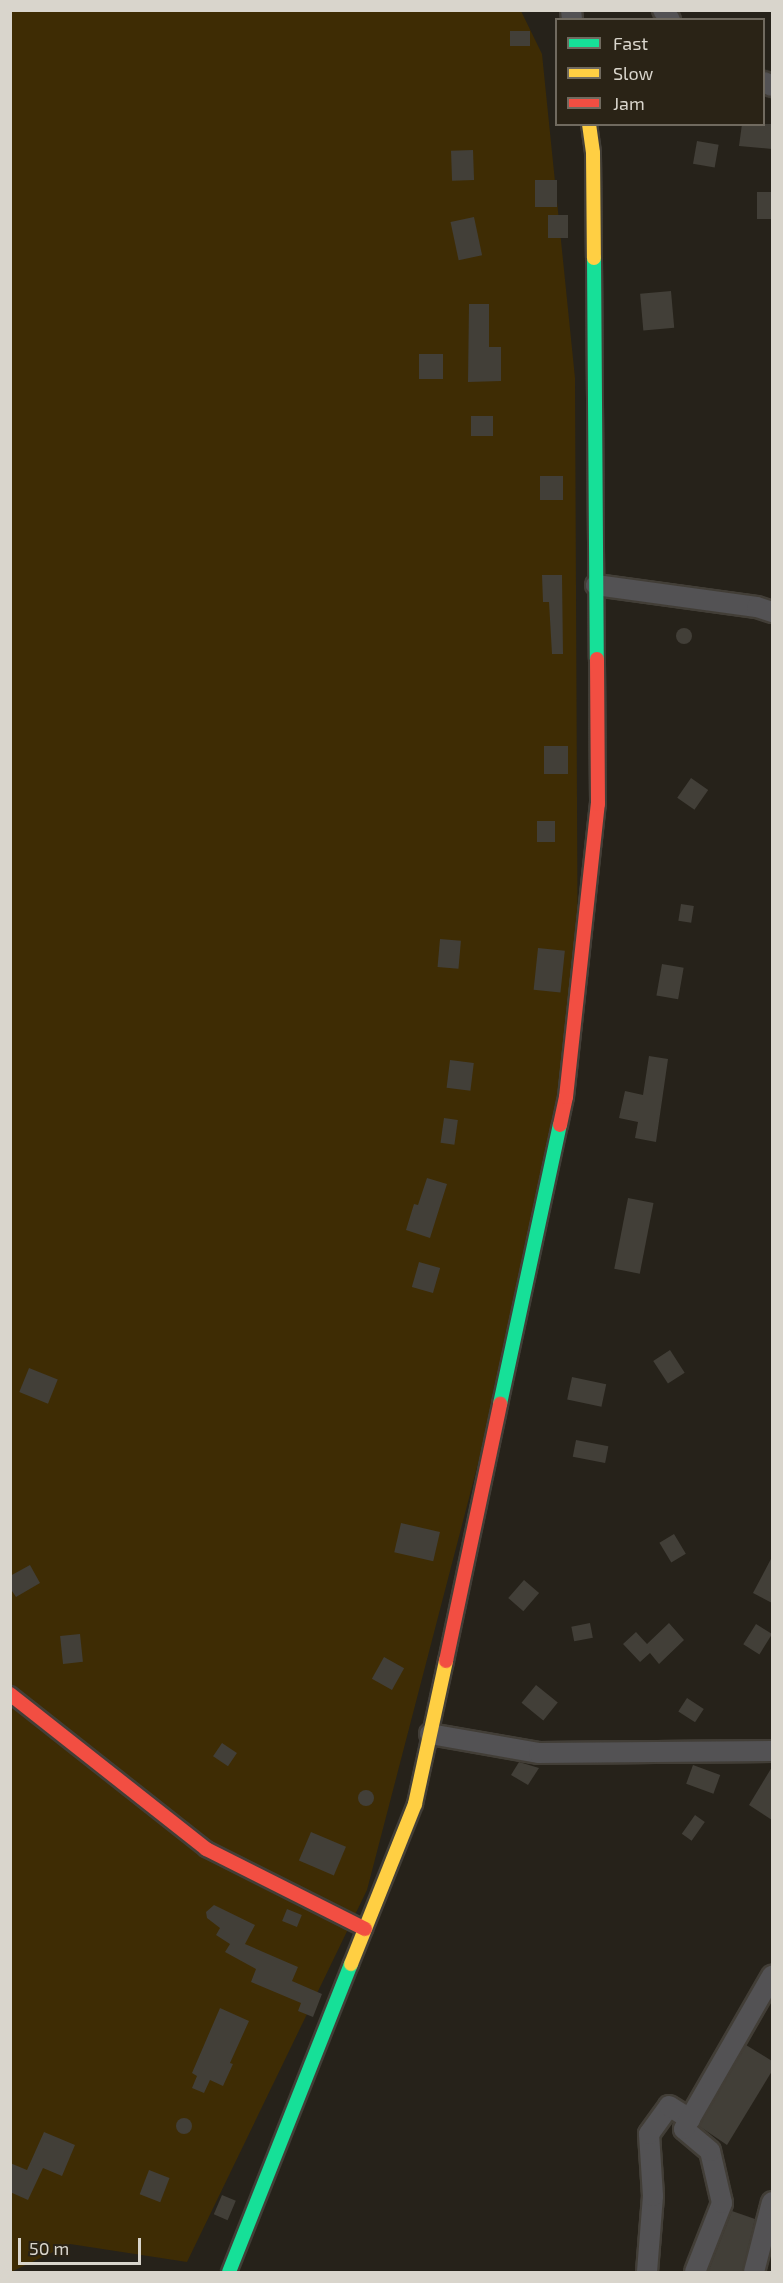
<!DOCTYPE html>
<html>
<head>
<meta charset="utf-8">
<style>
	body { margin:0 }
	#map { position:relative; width:783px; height:2283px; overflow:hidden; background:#26221a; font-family:"Exo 2",sans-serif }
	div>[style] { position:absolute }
	.green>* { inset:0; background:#3e2c04 }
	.building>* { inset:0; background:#423f38; transform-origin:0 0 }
	.round { border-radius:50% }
	.roads { filter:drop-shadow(2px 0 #423e37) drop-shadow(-2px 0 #423e37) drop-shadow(0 2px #423e37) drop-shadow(0 -2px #423e37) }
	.street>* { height:20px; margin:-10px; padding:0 10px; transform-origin:10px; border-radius:10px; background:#535254 }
	.fast>* { height:14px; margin:-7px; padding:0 7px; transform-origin:7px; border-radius:7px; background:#16e098 }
	.slow>* { height:14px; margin:-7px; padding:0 7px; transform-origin:7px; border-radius:7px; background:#ffcf43 }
	.jam>* { height:14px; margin:-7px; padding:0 7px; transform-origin:7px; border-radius:7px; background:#f24e42 }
	span { translate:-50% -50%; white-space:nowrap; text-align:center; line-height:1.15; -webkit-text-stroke:4.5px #2a2316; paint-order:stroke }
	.frame { position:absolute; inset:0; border:12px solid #d9d5cc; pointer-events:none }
	.legend { position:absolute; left:555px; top:18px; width:210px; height:108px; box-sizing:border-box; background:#2a2316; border:2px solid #706a5f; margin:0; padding:8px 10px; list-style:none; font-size:18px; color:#d9d5cc }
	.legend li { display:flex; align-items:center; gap:12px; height:30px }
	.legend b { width:30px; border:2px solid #706a5f }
	.scale { position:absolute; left:18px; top:2238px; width:123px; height:27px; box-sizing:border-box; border:3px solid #d9d5cc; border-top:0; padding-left:8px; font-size:18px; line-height:21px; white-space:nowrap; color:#d9d5cc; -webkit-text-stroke:4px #2a2316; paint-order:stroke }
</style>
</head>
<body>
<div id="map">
	<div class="green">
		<i style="clip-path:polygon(11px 11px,521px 11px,542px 54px,575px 378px,578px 1014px,500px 1379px,367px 1890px,187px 2262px,70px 2244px,11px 2272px)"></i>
	</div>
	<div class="building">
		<i style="left:510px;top:31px;width:20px;height:15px"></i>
		<i style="clip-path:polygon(742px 124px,772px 124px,772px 149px,739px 146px)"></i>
		<i style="left:697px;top:141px;width:22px;height:23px;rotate:10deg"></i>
		<i style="left:473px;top:150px;width:30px;height:22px;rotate:88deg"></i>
		<i style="left:557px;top:180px;width:27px;height:22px;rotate:90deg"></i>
		<i style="left:757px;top:192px;width:15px;height:27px"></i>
		<i style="left:568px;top:215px;width:23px;height:20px;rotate:90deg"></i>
		<i style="left:474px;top:217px;width:39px;height:24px;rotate:78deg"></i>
		<i style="left:671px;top:291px;width:37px;height:31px;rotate:85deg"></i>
		<i style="clip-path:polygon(469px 304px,489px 304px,489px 347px,501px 347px,501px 381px,468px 382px)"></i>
		<i style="left:419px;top:354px;width:24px;height:25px"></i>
		<i style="left:471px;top:416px;width:22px;height:20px"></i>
		<i style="left:540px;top:476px;width:23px;height:24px"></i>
		<i style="clip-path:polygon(542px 575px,562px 575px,563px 654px,552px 654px,549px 602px,543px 602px)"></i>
		<i class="round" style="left:676px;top:628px;width:16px;height:16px"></i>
		<i style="left:544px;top:746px;width:24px;height:28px"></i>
		<i style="left:691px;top:778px;width:21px;height:24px;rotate:35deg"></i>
		<i style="left:537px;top:821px;width:18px;height:21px"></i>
		<i style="left:681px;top:904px;width:13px;height:17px;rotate:9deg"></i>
		<i style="left:440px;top:939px;width:21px;height:28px;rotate:5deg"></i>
		<i style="left:538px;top:948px;width:27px;height:42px;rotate:6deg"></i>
		<i style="left:662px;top:964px;width:22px;height:32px;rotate:10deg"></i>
		<i style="clip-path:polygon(649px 1056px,668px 1059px,656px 1142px,635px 1138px,638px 1122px,619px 1118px,625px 1091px,643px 1095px)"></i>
		<i style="left:450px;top:1060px;width:24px;height:28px;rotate:7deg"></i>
		<i style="left:444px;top:1118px;width:14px;height:25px;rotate:8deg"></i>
		<i style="clip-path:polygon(427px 1178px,447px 1184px,430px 1238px,406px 1230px,414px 1204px,418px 1205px)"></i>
		<i style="left:628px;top:1198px;width:26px;height:72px;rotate:11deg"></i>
		<i style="left:419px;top:1262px;width:22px;height:26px;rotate:16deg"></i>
		<i style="left:670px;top:1350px;width:27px;height:20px;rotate:57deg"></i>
		<i style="left:29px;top:1368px;width:31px;height:26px;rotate:22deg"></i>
		<i style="left:572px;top:1377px;width:35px;height:23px;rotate:12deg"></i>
		<i style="left:576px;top:1440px;width:33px;height:17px;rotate:11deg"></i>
		<i style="left:401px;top:1523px;width:40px;height:30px;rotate:13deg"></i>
		<i style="left:674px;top:1534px;width:23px;height:17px;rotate:59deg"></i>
		<i style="clip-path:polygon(772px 1557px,772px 1603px,753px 1593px)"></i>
		<i style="clip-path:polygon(30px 1565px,40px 1583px,16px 1597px,10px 1588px,10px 1576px)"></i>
		<i style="left:524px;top:1580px;width:20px;height:24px;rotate:41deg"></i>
		<i style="left:590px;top:1623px;width:15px;height:19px;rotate:79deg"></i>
		<i style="clip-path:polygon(669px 1623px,684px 1640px,659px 1664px,650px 1653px,640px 1662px,623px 1644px,636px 1632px,647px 1644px)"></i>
		<i style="left:756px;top:1624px;width:19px;height:24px;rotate:32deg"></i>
		<i style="left:80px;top:1634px;width:28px;height:20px;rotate:84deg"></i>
		<i style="left:384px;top:1657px;width:23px;height:25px;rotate:29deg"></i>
		<i style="left:536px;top:1685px;width:28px;height:23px;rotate:39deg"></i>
		<i style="left:687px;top:1698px;width:20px;height:16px;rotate:33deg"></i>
		<i style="left:222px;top:1743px;width:18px;height:16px;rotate:34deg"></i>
		<i style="clip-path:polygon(519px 1762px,539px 1768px,528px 1785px,511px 1775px)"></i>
		<i style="left:693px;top:1765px;width:29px;height:20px;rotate:20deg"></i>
		<i style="clip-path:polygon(772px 1767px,772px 1820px,749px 1805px)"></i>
		<i class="round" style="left:358px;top:1790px;width:16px;height:16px"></i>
		<i style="left:695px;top:1815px;width:12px;height:23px;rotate:35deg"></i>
		<i style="left:311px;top:1832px;width:38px;height:31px;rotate:23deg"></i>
		<i style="clip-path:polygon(214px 1905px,255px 1925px,245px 1944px,298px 1967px,292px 1981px,322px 1994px,313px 2017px,298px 2011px,301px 2003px,251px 1982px,256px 1969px,225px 1952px,230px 1944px,216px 1935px,220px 1928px,207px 1918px,206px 1912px)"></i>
		<i style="left:287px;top:1909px;width:16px;height:13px;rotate:22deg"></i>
		<i style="clip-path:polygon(220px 2008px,249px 2021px,230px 2063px,233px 2064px,223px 2086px,210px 2080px,204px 2093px,192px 2088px,197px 2076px,192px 2073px)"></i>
		<i style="clip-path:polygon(746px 2045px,772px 2061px,772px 2071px,727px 2145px,699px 2126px)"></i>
		<i class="round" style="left:176px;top:2118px;width:16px;height:16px"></i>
		<i style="clip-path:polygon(44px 2132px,75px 2145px,62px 2176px,43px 2168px,28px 2200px,10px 2192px,10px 2163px,27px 2170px)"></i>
		<i style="left:149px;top:2170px;width:22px;height:26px;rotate:21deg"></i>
		<i style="left:222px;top:2195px;width:15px;height:21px;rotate:23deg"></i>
		<i style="clip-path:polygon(732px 2211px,755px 2219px,742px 2272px,708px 2272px)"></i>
	</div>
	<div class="roads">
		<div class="street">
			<i style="left:571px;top:10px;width:10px;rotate:84deg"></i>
			<i style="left:663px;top:10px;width:12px;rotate:55deg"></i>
			<i style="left:764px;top:82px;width:9px;rotate:27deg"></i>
			<i style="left:596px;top:585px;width:162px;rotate:7.8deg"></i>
			<i style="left:757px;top:607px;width:16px;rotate:18deg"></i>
			<i style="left:430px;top:1734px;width:111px;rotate:9.9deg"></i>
			<i style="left:539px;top:1753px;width:233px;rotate:-0.5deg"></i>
			<i style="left:647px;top:2272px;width:76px;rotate:-85.5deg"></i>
			<i style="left:653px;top:2196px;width:62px;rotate:-93.7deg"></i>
			<i style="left:649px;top:2134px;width:34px;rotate:-54deg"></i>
			<i style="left:669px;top:2106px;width:25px;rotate:32deg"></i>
			<i style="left:695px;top:2272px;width:74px;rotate:-68.6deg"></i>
			<i style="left:722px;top:2203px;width:53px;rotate:-103deg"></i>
			<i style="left:710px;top:2151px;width:34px;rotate:-140deg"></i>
			<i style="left:684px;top:2129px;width:177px;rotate:-60.1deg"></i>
			<i style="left:754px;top:2272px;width:72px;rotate:-75.6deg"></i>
		</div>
		<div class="fast">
			<i style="left:594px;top:258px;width:401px;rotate:89.6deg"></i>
			<i style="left:500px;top:1404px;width:285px;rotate:-77.9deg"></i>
			<i style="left:229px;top:2272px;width:331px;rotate:-68.4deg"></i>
		</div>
		<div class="slow">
			<i style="left:589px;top:124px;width:29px;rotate:82deg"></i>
			<i style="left:593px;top:153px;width:105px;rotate:89.5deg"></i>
			<i style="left:351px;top:1964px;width:172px;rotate:-68.2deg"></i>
			<i style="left:415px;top:1804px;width:146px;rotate:-77.8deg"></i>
		</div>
		<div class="jam">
			<i style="left:560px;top:1125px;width:29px;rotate:-78deg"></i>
			<i style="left:566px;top:1097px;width:295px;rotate:-83.8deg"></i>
			<i style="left:598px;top:804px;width:145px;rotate:-90.4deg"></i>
			<i style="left:446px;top:1661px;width:263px;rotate:-78.1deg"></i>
			<i style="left:10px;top:1694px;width:250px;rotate:38.3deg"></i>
			<i style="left:206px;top:1849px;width:178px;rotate:26.7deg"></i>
		</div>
	</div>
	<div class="frame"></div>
	<ul class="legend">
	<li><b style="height:8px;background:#16e098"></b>Fast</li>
	<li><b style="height:8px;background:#ffcf43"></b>Slow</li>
	<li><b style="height:8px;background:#f24e42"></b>Jam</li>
	</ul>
	<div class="scale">50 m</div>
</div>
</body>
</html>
